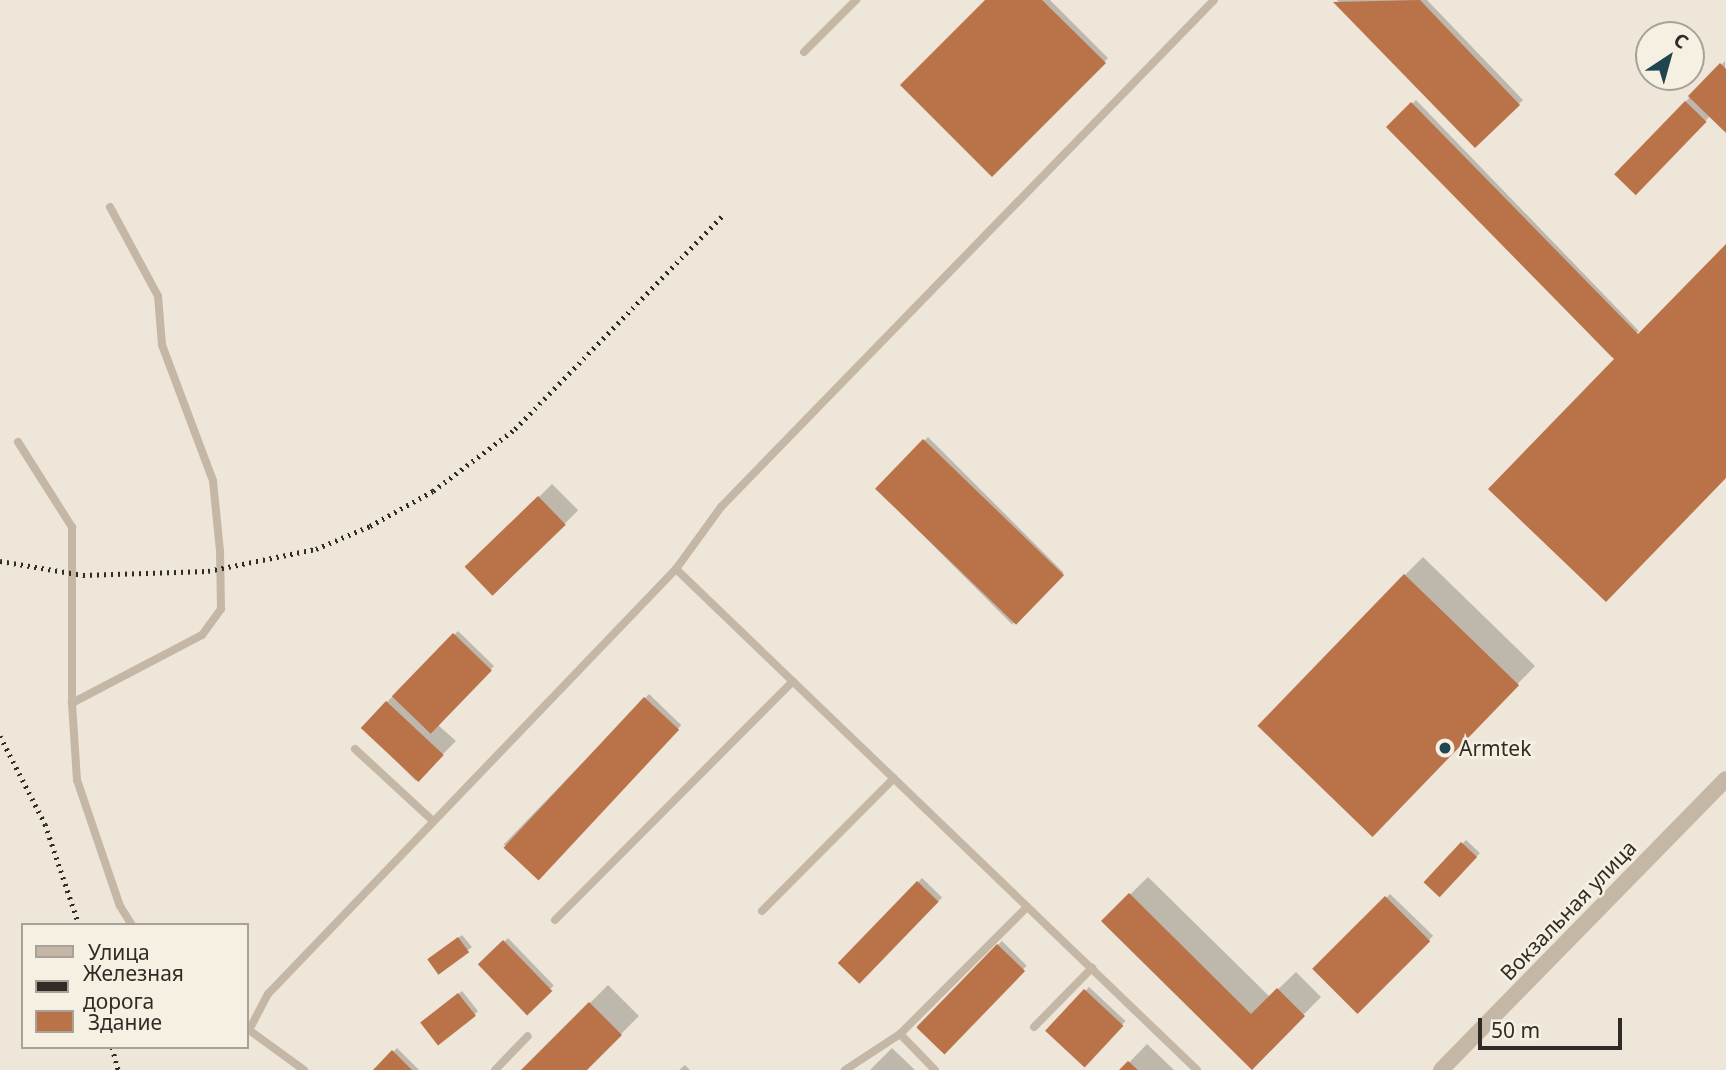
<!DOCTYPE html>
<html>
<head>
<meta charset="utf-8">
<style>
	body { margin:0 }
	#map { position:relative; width:1726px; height:1070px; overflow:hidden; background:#eee6d8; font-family:"Noto Sans",sans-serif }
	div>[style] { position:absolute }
	.shadow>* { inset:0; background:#0003; transform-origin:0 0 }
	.building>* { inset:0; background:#ba7249; transform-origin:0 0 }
	.service>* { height:8px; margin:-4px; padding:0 4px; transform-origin:4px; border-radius:4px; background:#c5b7a5 }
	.minor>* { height:16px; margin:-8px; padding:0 8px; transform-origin:8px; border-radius:8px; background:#c5b7a5 }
	.rail>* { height:5px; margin-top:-2.5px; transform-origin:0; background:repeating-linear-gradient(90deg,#312b26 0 2px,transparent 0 7px) }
	.dots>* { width:19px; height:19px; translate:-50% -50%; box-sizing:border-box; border:4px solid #f6f0e3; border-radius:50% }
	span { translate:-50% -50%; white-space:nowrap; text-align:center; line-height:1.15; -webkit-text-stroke:5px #f6f0e3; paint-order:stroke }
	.poi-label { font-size:21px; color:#312b26 }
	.left { translate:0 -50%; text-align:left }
	.street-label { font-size:21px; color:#312b26 }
	.legend { position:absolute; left:21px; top:923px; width:228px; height:126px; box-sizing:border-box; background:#f6f0e3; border:2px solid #a7a197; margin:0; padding:9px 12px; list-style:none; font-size:21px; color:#312b26 }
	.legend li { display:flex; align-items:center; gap:14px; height:35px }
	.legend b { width:35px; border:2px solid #a7a197 }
	.north { position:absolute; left:1635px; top:21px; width:70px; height:70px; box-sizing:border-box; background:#f6f0e3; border:2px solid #a7a197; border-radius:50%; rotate:36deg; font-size:19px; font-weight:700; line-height:28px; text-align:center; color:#312b26 }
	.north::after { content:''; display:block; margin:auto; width:24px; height:32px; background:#1f464e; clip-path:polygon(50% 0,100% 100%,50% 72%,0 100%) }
	.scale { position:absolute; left:1478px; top:1018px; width:144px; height:32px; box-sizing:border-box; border:4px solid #312b26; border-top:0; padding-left:9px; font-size:21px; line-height:24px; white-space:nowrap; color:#312b26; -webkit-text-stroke:5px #f6f0e3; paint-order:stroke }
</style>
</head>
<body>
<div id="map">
	<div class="shadow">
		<i style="clip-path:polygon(987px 0,1050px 0,1108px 58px,992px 175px)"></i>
		<i style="clip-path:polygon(1337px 0,1427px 0,1523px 100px,1475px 146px)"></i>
		<i style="clip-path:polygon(1725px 61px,1726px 131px,1710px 116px,1635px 192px,1616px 173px)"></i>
		<i style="left:1416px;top:100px;width:321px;height:38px;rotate:46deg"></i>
		<i style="left:928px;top:437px;width:192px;height:73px;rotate:45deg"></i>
		<i style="left:552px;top:484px;width:37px;height:119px;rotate:45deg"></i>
		<i style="clip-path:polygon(1423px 557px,1535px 666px,1390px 816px,1405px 575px)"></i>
		<i style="clip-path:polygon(458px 631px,494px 666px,438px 725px,456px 741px,416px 781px,362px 727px)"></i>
		<i style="left:649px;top:694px;width:45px;height:209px;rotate:44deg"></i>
		<i style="left:1466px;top:840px;width:19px;height:59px;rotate:43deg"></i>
		<i style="clip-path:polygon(1148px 877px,1270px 997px,1296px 972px,1321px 997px,1252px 1067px,1103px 921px)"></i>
		<i style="left:922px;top:878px;width:28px;height:118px;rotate:44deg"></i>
		<i style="left:1390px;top:894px;width:60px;height:106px;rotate:44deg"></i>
		<i style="clip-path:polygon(462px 935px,472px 947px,439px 973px,434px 958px)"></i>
		<i style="left:508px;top:938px;width:66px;height:38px;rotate:46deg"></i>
		<i style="left:1002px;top:941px;width:35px;height:120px;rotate:45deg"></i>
		<i style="clip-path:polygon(608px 985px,639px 1016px,585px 1070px,523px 1070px)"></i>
		<i style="left:1089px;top:987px;width:50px;height:59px;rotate:43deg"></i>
		<i style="clip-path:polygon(462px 991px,478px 1011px,475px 1014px,427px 1019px)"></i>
		<i style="clip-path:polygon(1147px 1044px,1174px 1070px,1122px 1070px)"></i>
		<i style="clip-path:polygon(397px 1048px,419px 1070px,375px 1070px)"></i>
		<i style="clip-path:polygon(892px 1048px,915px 1070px,870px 1070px)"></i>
		<i style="clip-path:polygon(685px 1065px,690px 1070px,679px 1070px)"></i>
	</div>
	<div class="building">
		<i style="clip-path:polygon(985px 0,1042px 0,1106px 63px,992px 177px,900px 85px)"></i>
		<i style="clip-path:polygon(1420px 0,1520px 105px,1475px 148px,1333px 2px)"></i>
		<i style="clip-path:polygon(1720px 63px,1726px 69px,1726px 133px,1688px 96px)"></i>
		<i style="left:1685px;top:101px;width:30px;height:102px;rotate:44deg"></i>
		<i style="clip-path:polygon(1411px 102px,1638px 334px,1726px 244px,1726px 478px,1606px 602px,1488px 489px,1614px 359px,1386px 127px)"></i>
		<i style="left:923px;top:439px;width:196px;height:69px;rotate:44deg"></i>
		<i style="left:538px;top:496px;width:40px;height:102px;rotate:46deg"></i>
		<i style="left:1404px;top:574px;width:160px;height:211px;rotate:44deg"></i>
		<i style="left:453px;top:633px;width:54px;height:88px;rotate:44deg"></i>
		<i style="left:644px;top:697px;width:48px;height:206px;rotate:43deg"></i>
		<i style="left:386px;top:701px;width:79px;height:37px;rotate:43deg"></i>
		<i style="left:1461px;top:842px;width:22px;height:55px;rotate:43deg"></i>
		<i style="left:917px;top:881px;width:30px;height:114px;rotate:44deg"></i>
		<i style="clip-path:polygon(1129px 893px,1251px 1014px,1277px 988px,1305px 1016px,1252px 1070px,1101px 921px)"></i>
		<i style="left:1385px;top:896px;width:64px;height:103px;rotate:45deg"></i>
		<i style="left:458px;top:937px;width:19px;height:38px;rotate:54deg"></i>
		<i style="left:503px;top:940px;width:71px;height:35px;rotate:46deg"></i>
		<i style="left:997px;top:944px;width:39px;height:116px;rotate:44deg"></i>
		<i style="left:1084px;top:989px;width:54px;height:57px;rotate:43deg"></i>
		<i style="left:458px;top:993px;width:29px;height:48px;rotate:52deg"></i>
		<i style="clip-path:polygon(589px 1002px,622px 1035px,587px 1070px,521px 1070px)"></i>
		<i style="clip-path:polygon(392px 1050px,412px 1070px,373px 1070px)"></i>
		<i style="clip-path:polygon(1128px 1061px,1138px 1070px,1119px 1070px)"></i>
	</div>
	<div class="service">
		<i style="left:804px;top:52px;width:74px;rotate:-45deg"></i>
		<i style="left:110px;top:207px;width:101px;rotate:61.7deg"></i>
		<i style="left:158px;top:296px;width:49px;rotate:85.3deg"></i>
		<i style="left:162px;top:345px;width:145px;rotate:69.4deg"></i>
		<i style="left:213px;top:481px;width:70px;rotate:84.3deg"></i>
		<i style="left:220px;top:551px;width:58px;rotate:89deg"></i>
		<i style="left:221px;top:609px;width:32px;rotate:126deg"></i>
		<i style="left:202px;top:635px;width:147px;rotate:152.4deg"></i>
		<i style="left:72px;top:703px;width:77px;rotate:86.3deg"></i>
		<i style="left:77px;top:780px;width:133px;rotate:71.2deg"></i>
		<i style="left:120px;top:906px;width:22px;rotate:58deg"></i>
		<i style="left:18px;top:442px;width:101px;rotate:57.6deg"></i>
		<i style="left:72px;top:527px;width:176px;rotate:90deg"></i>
		<i style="left:355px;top:749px;width:106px;rotate:42.7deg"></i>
		<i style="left:762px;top:911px;width:187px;rotate:-45.2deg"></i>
		<i style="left:555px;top:920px;width:337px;rotate:-45.1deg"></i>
		<i style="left:1034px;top:1027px;width:83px;rotate:-45.5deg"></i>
		<i style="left:304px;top:1070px;width:68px;rotate:-144deg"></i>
		<i style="left:249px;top:1030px;width:41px;rotate:-62.2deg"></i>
		<i style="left:268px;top:994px;width:589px;rotate:-46.17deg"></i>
		<i style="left:495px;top:1070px;width:47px;rotate:-45.9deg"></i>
		<i style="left:845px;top:1070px;width:66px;rotate:-33.2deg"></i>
		<i style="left:935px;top:1070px;width:50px;rotate:-134.2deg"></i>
		<i style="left:900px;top:1034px;width:180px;rotate:-45deg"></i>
		<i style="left:1197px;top:1070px;width:723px;rotate:-136.12deg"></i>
		<i style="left:676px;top:569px;width:77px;rotate:-54deg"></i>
		<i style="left:721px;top:507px;width:707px;rotate:-45.8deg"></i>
	</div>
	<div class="minor">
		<i style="left:1441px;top:1070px;width:407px;rotate:-45.6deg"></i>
	</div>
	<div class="rail">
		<i style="left:0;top:561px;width:84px;rotate:9.6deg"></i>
		<i style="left:83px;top:575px;width:125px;rotate:-1.8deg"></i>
		<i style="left:208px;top:571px;width:110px;rotate:-11.5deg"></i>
		<i style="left:316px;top:549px;width:59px;rotate:-23.1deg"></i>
		<i style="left:370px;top:526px;width:72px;rotate:-29.1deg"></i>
		<i style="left:433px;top:491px;width:103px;rotate:-37.1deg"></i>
		<i style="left:515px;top:429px;width:300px;rotate:-45.8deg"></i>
		<i style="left:0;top:736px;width:99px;rotate:62.9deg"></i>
		<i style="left:45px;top:824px;width:107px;rotate:71.4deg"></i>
		<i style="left:112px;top:1047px;width:24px;rotate:75deg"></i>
	</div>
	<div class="dots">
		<i style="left:1445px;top:748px;background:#1f464e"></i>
	</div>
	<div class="poi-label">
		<span class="left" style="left:1459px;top:748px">Armtek</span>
	</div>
	<div class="street-label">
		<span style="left:1568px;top:910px;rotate:-46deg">Вокзальная улица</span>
	</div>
	<ul class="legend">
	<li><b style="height:9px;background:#c5b7a5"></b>Улица</li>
	<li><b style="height:9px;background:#312b26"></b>Железная дорога</li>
	<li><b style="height:19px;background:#ba7249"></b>Здание</li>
	</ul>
	<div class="north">С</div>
	<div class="scale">50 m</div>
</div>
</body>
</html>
